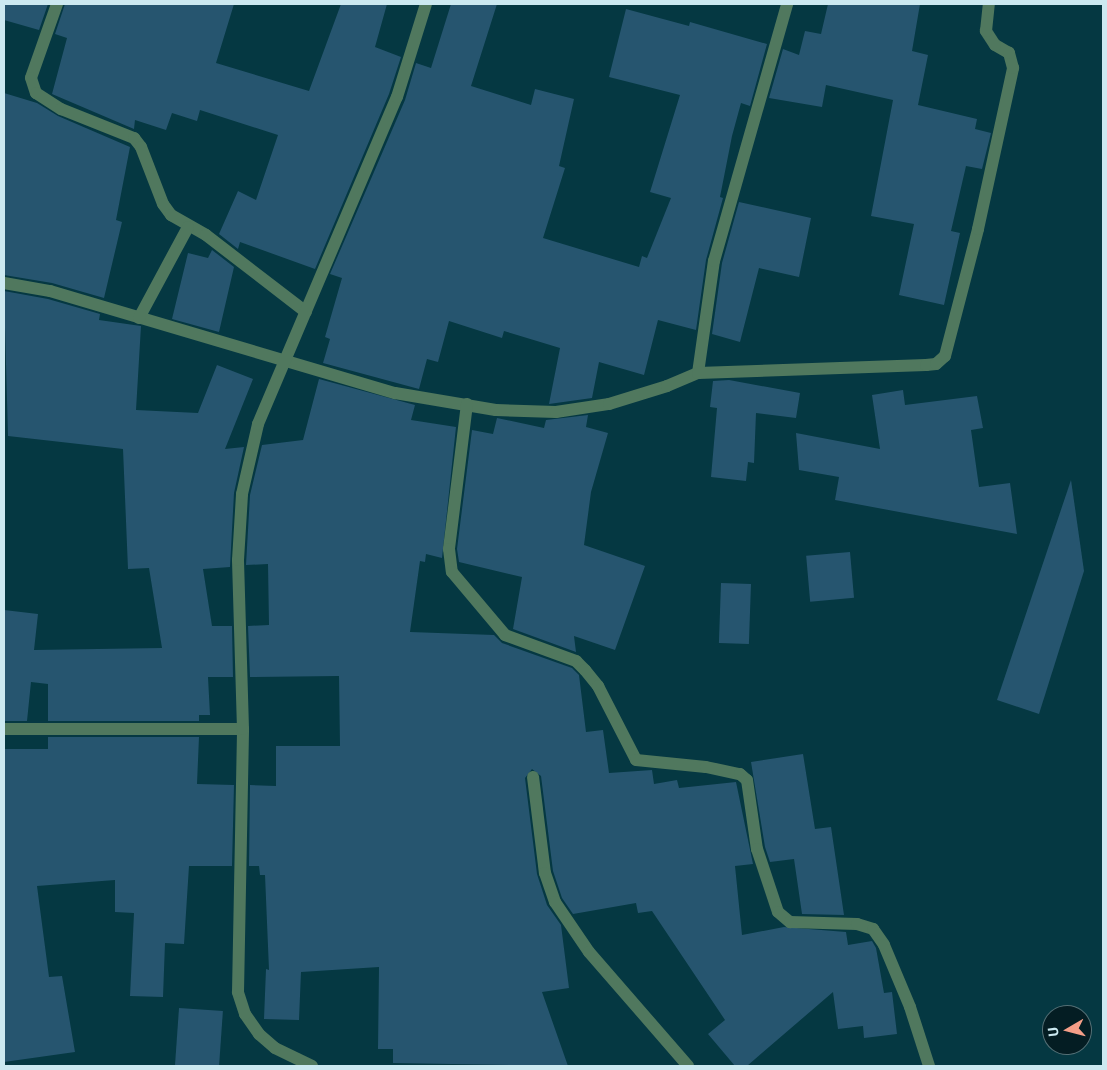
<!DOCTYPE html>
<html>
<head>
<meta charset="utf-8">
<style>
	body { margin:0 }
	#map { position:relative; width:1107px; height:1070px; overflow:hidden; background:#053842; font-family:Roboto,sans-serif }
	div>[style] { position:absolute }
	.building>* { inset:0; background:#26556f; transform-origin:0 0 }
	.minor>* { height:12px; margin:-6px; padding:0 6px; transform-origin:6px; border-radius:6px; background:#50785e }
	span { translate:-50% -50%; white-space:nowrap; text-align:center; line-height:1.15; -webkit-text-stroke:5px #041d23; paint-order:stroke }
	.frame { position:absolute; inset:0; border:5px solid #cce9f1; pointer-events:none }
	.north { position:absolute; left:1042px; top:1005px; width:50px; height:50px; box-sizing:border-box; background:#041d23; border:1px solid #546f75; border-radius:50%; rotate:262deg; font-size:14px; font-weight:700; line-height:20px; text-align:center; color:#cce9f1 }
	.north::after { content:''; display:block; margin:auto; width:18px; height:22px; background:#f49e88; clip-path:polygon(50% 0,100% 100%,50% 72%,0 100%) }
</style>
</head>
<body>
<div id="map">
	<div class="building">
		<i style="clip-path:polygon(4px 4px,48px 4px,39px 30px,4px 20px)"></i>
		<i style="clip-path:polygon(65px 4px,234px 4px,216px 63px,309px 91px,341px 4px,387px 4px,375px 47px,401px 57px,389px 94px,315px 269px,240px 242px,238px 249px,219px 234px,238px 191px,256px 200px,278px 135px,200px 110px,197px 121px,172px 113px,166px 130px,135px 120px,134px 129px,52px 94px,67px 38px,55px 34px)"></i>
		<i style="clip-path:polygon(451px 4px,497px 4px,471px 86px,531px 105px,535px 89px,574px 99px,559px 166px,565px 168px,543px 238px,639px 267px,642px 256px,647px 258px,671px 198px,650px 192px,680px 95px,609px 77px,626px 9px,689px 26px,690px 22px,767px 44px,750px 106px,741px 103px,732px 136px,720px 197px,723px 198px,706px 260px,696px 330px,658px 320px,644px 375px,599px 362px,592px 398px,549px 404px,560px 348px,504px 331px,502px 338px,449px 321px,438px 362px,427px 359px,419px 389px,323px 363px,330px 339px,325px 337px,342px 278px,330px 274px,405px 100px,416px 63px,431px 68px)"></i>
		<i style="clip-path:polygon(828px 4px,920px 4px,912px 51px,928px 55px,918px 105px,977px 119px,975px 129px,991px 133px,982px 169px,966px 166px,951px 231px,960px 233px,944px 305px,899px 295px,914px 224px,871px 216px,893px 100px,826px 85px,822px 107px,769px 98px,783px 49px,799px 55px,805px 31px,821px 34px)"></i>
		<i style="clip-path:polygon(4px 93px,37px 103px,58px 116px,130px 147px,116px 220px,122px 222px,104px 298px,52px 283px,4px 275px)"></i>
		<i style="clip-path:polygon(739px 202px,811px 218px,799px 277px,759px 268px,740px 342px,712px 334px,722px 263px)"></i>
		<i style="clip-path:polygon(212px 250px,234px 267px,219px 332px,172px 319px,188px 253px,208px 258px)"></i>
		<i style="clip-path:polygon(4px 291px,48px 299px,100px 314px,99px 320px,141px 326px,136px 410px,198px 413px,217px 365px,253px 379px,225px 449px,244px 447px,234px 493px,230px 567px,203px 569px,212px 626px,232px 626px,233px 677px,208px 677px,210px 715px,199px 715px,199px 721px,48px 721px,48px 684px,31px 682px,27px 721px,4px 721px,4px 610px,38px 614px,34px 650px,162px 648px,149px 568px,128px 569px,123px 449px,8px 436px)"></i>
		<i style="clip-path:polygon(319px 379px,415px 405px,411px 420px,456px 427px,442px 558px,426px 554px,425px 562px,420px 561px,410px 632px,494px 635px,502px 643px,572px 668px,579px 675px,586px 732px,603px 730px,609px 773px,652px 770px,654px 784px,677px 780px,679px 788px,736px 782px,753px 864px,735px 866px,742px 935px,784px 927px,846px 932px,848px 945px,872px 941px,876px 948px,884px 993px,892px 992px,897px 1034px,864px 1038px,863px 1026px,838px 1029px,833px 992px,747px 1066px,735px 1066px,708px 1034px,725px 1020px,652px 911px,638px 913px,636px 903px,573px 914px,562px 898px,553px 871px,541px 776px,532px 769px,525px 778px,537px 874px,547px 905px,561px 925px,569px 988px,542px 992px,568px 1066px,393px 1063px,393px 1049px,378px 1049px,379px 967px,301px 972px,299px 1020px,264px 1019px,266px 969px,269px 970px,265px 875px,260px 875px,259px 866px,249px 866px,250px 785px,276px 786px,276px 746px,340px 746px,339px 676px,250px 677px,248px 626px,269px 625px,268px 564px,246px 565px,250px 495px,262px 445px,303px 440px)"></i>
		<i style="clip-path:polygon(729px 380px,800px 393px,796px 418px,756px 413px,754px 463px,748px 462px,746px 481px,711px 477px,717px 408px,710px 407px,713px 381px)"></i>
		<i style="clip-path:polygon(903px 390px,905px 405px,977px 396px,983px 428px,971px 430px,979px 487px,1010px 483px,1017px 534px,835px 500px,839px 477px,799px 470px,796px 433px,880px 449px,872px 395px)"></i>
		<i style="clip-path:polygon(588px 415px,586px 427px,608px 433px,591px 492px,584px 545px,645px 566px,615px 650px,574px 636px,576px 652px,513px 629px,522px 577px,459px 562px,457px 549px,472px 430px,493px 434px,497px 418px,544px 428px,546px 420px)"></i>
		<i style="clip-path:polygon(1071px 480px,1084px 571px,1039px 714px,997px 700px)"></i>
		<i style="left:850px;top:552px;width:46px;height:44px;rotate:85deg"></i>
		<i style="left:721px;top:583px;width:30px;height:60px;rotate:2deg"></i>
		<i style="clip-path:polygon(48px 737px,199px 737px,197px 784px,234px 785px,232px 866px,189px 866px,184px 944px,165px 943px,163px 997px,130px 996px,134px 913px,115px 912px,115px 880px,37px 886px,49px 977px,62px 976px,75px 1052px,4px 1062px,4px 749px,48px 749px)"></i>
		<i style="clip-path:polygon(803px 754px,815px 829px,831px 827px,844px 915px,802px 914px,794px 859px,770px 862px,765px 847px,751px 762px)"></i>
		<i style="left:179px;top:1008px;width:44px;height:58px;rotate:4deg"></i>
	</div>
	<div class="minor">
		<i style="left:57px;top:4px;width:78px;rotate:109.4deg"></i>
		<i style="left:31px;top:78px;width:16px;rotate:72deg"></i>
		<i style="left:36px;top:93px;width:30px;rotate:33deg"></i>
		<i style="left:61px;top:109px;width:79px;rotate:21.7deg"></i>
		<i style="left:134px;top:138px;width:11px;rotate:52deg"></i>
		<i style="left:141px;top:147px;width:61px;rotate:68.9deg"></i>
		<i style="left:163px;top:204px;width:14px;rotate:54deg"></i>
		<i style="left:171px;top:215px;width:40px;rotate:29.7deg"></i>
		<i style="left:206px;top:235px;width:126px;rotate:37.6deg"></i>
		<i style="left:4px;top:283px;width:47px;rotate:9.9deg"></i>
		<i style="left:50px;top:291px;width:360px;rotate:16.5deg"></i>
		<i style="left:395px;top:393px;width:102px;rotate:9.6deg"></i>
		<i style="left:496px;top:410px;width:60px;rotate:1.9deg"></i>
		<i style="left:556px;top:412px;width:54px;rotate:-8.6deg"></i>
		<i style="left:609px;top:404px;width:61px;rotate:-17.2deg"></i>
		<i style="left:667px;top:386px;width:34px;rotate:-23deg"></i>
		<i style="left:698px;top:373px;width:113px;rotate:-81.9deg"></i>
		<i style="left:714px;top:261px;width:267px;rotate:-74.1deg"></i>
		<i style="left:139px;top:318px;width:103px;rotate:-61.7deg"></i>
		<i style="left:698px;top:373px;width:228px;rotate:-2deg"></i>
		<i style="left:926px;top:365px;width:10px;rotate:-6deg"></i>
		<i style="left:936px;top:364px;width:12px;rotate:-42deg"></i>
		<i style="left:945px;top:356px;width:131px;rotate:-75.4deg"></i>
		<i style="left:978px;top:229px;width:165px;rotate:-77.7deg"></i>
		<i style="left:1013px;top:68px;width:16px;rotate:-105deg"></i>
		<i style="left:1009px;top:53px;width:16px;rotate:-150deg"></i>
		<i style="left:995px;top:45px;width:17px;rotate:-123deg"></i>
		<i style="left:986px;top:31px;width:27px;rotate:-84deg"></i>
		<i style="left:467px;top:404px;width:146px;rotate:97.1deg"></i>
		<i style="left:449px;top:549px;width:23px;rotate:83deg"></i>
		<i style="left:452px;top:572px;width:82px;rotate:49.9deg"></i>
		<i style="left:505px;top:635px;width:76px;rotate:20.1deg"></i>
		<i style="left:576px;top:661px;width:13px;rotate:45deg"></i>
		<i style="left:585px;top:670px;width:21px;rotate:51deg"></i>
		<i style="left:598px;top:686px;width:83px;rotate:62.8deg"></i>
		<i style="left:636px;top:760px;width:70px;rotate:5.7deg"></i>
		<i style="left:706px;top:767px;width:35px;rotate:12deg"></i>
		<i style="left:740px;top:774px;width:9px;rotate:41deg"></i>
		<i style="left:747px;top:780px;width:70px;rotate:81.8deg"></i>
		<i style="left:757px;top:849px;width:66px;rotate:71.6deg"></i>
		<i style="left:778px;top:912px;width:16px;rotate:40deg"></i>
		<i style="left:790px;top:922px;width:67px;rotate:1.7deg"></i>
		<i style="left:857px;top:924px;width:17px;rotate:17deg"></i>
		<i style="left:873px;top:929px;width:19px;rotate:55deg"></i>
		<i style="left:884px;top:945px;width:67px;rotate:67.2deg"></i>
		<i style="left:910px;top:1007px;width:62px;rotate:72.1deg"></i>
		<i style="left:4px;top:729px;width:239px"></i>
		<i style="left:533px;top:777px;width:97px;rotate:82.9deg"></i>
		<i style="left:545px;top:873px;width:31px;rotate:71deg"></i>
		<i style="left:555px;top:902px;width:60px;rotate:55.8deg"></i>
		<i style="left:589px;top:952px;width:151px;rotate:49deg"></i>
		<i style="left:312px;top:1066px;width:41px;rotate:-154.1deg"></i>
		<i style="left:275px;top:1048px;width:21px;rotate:-139deg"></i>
		<i style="left:259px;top:1034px;width:24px;rotate:-125deg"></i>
		<i style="left:245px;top:1014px;width:23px;rotate:-108deg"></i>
		<i style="left:238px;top:992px;width:263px;rotate:-88.9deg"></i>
		<i style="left:243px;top:729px;width:169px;rotate:-91.7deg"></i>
		<i style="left:238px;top:560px;width:66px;rotate:-86.5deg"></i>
		<i style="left:242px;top:494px;width:72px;rotate:-77.1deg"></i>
		<i style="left:258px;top:424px;width:355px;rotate:-67deg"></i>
		<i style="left:397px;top:97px;width:97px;rotate:-72.7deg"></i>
	</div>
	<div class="frame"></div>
	<div class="north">U</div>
</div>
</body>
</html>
